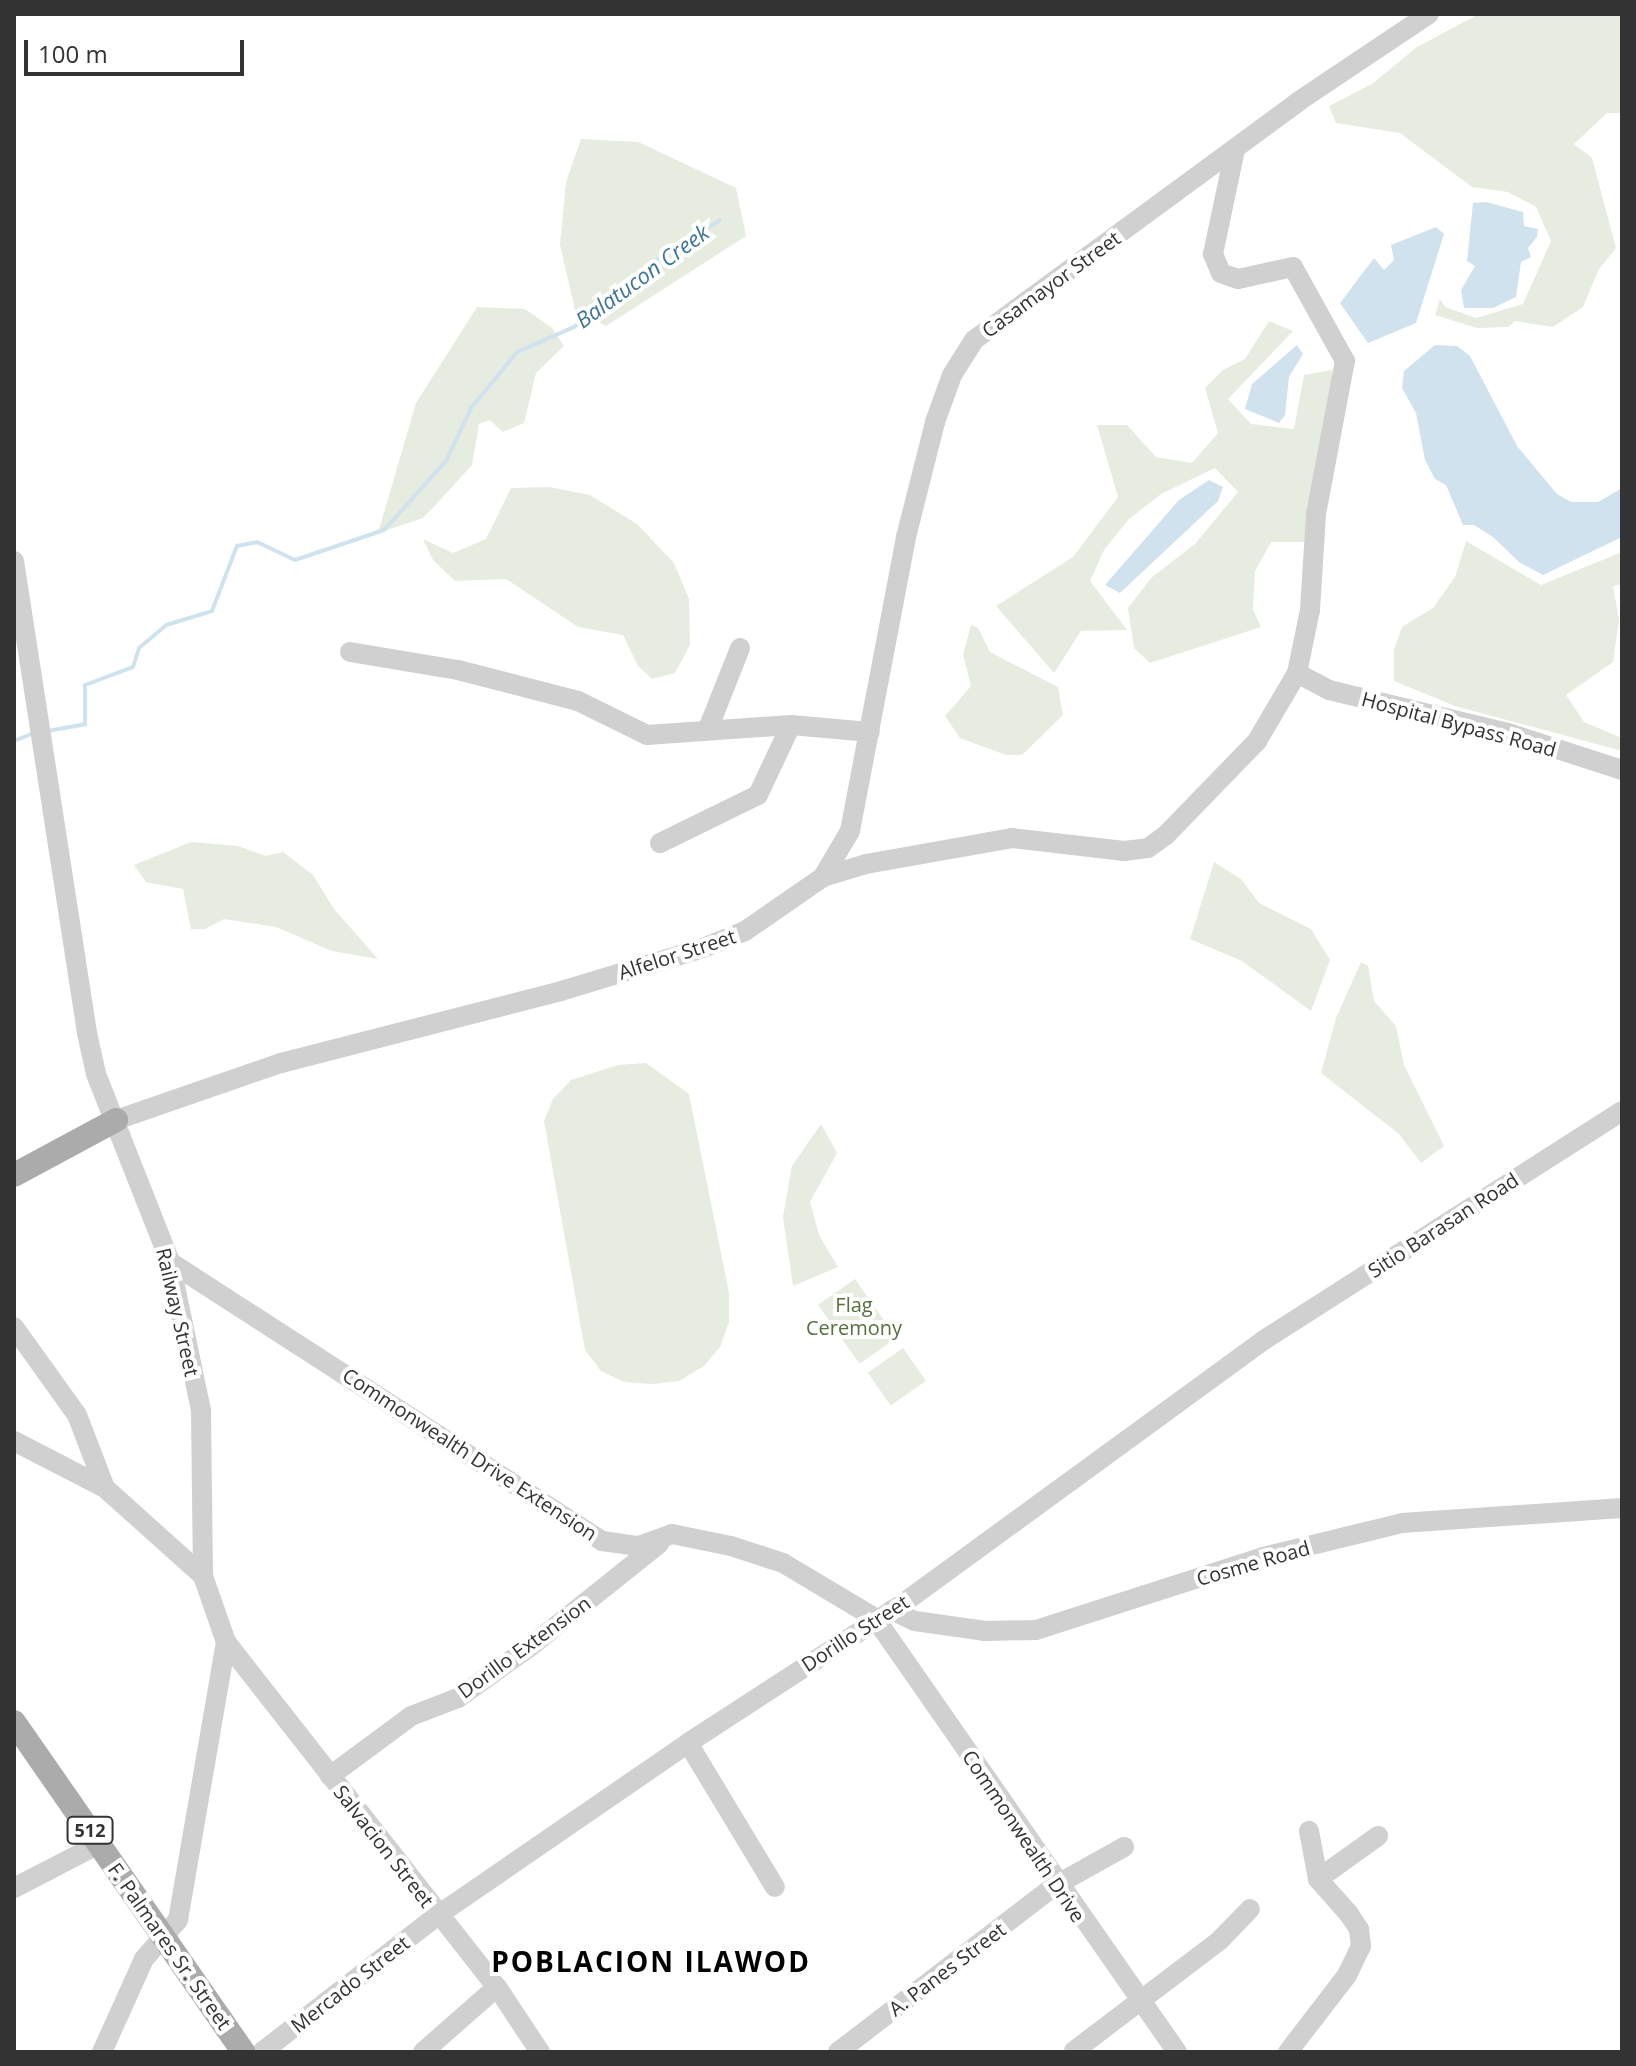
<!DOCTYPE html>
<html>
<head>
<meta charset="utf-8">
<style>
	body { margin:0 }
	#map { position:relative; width:1636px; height:2066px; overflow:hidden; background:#fff; font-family:"Open Sans",sans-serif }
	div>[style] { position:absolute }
	.green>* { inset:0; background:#e6ecdf; transform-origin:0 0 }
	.water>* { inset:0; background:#cfe2ee }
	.stream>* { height:4px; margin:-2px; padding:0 2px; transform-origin:2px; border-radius:2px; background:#cfe2ee }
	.minor>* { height:20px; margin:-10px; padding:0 10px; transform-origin:10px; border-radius:10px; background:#d0d0d0 }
	.major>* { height:24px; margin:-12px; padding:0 12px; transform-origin:12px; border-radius:12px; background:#ababab }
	span { translate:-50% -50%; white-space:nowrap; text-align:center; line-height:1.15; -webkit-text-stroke:8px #fff; paint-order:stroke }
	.shield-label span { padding:2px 6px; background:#fff; border:2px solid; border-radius:6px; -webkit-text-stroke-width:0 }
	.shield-label { font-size:18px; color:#333; font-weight:700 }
	.street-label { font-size:20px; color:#333 }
	.park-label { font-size:20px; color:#56703f }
	.water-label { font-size:22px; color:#3f7597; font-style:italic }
	.district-label { font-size:28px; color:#000; font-weight:700; letter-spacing:2px }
	.frame { position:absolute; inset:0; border:16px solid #333; pointer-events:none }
	.scale { position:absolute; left:24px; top:40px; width:220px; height:36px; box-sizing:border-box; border:4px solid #333; border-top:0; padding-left:10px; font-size:24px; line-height:28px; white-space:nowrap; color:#333; -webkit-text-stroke:6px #fff; paint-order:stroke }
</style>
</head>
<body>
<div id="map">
	<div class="green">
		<i style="clip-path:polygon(1479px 14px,1622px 14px,1622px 113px,1607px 113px,1574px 144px,1592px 158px,1616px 248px,1599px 269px,1583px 307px,1553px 327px,1515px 321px,1508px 327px,1477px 328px,1435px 315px,1440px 299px,1445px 307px,1476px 318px,1523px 304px,1551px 241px,1536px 207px,1508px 192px,1472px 187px,1400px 133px,1336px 123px,1329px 106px,1372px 84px,1417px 47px)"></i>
		<i style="clip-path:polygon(581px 139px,638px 142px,736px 188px,746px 236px,606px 326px,575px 310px,560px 245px,566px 182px)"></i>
		<i style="clip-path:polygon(477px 307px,525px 309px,552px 328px,564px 346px,536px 373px,524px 423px,503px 432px,490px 420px,479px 424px,472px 465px,440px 500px,423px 518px,378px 533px,416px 403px)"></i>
		<i style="clip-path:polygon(1269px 321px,1293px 331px,1228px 399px,1251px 424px,1294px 429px,1304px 375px,1332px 370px,1332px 422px,1313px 483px,1304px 542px,1271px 542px,1255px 571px,1253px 610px,1261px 627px,1150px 663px,1134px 648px,1128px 608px,1151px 578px,1195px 544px,1238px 492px,1215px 468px,1161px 494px,1128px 520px,1104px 550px,1090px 581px,1127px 630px,1081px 631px,1054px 673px,996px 606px,1073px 557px,1118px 497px,1097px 425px,1127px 425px,1156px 457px,1192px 463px,1218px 433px,1205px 388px,1223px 370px,1245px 359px)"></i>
		<i style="clip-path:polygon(549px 487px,590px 495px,637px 524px,674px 563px,689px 599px,690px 645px,675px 673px,652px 679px,638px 666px,623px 635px,578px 627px,506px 579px,455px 581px,433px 560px,423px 539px,453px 553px,486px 539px,511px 488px)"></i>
		<i style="clip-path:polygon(1466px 541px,1541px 585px,1622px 552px,1622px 584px,1613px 586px,1619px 620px,1613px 662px,1566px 695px,1584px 722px,1622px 738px,1622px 751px,1455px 706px,1394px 681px,1394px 650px,1402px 627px,1433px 608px,1455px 577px)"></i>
		<i style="clip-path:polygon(971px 625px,978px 628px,990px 652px,1058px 687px,1063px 715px,1022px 755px,1006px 755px,960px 738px,945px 716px,971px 686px,963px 654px)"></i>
		<i style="clip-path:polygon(191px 842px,238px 846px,266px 856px,283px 852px,313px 875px,334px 909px,378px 959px,332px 951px,276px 927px,224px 919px,205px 929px,191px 929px,183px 889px,146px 882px,134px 865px)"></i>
		<i style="clip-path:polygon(1214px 862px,1241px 879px,1259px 903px,1311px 929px,1330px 960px,1311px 1011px,1242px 961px,1190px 939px)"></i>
		<i style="clip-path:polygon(1361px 962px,1368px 966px,1374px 1001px,1396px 1026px,1404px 1065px,1444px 1146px,1421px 1163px,1399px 1134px,1321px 1073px,1336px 1018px)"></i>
		<i style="clip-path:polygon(646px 1063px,689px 1094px,729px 1293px,729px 1322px,720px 1347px,704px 1366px,679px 1381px,652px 1384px,624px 1382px,601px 1371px,585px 1350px,544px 1121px,553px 1099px,571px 1080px,618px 1065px)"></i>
		<i style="clip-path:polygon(821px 1124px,837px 1153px,810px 1202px,819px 1235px,838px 1267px,793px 1286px,783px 1217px,792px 1166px)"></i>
		<i style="left:855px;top:1279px;width:72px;height:45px;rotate:55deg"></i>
		<i style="left:903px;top:1348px;width:40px;height:43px;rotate:55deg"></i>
	</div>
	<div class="water">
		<i style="clip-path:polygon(1486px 202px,1523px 212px,1524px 226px,1538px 229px,1537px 237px,1528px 248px,1531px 257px,1521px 262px,1516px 297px,1493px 308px,1464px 308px,1461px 290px,1475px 266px,1467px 261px,1473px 203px)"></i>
		<i style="clip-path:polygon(1436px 227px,1444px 234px,1416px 323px,1368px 343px,1340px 303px,1374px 258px,1384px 270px,1394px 260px,1391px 245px)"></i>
		<i style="clip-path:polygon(1297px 345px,1303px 354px,1289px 377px,1285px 415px,1279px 423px,1245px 409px,1252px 384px)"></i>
		<i style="clip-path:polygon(1435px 345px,1457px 346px,1470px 356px,1517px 446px,1557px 494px,1571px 502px,1598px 502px,1622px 488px,1622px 537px,1543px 575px,1519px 562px,1493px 537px,1474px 525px,1463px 525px,1446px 485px,1435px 479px,1425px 460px,1416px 413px,1402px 388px,1404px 371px)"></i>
		<i style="clip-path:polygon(1209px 480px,1223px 487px,1218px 501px,1120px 593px,1105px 585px,1179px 500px)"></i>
	</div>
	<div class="stream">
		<i style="left:47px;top:731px;width:39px;rotate:-10deg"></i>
		<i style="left:85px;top:724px;width:39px;rotate:-90deg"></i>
		<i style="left:85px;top:685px;width:51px;rotate:-20.6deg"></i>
		<i style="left:133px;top:667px;width:20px;rotate:-72deg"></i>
		<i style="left:139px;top:648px;width:35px;rotate:-40deg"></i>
		<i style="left:166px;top:625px;width:48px;rotate:-16.9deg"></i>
		<i style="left:212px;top:611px;width:70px;rotate:-69deg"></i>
		<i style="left:237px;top:546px;width:20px;rotate:-11deg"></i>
		<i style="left:257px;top:542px;width:42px;rotate:25.3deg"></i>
		<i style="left:295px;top:560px;width:94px;rotate:-18.6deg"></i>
		<i style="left:384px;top:530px;width:93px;rotate:-48.1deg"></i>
		<i style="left:446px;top:461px;width:59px;rotate:-64.7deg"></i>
		<i style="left:471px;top:408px;width:72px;rotate:-50.6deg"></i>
		<i style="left:517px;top:352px;width:62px;rotate:-23.7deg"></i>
		<i style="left:574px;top:327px;width:103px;rotate:-39.1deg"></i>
		<i style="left:654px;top:262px;width:78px;rotate:-32.5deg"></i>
		<i style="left:14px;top:741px;width:22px;rotate:-22deg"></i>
	</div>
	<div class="minor">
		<i style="left:14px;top:561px;width:478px;rotate:81.2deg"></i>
		<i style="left:87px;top:1033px;width:42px;rotate:77.6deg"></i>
		<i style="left:96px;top:1074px;width:202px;rotate:68.5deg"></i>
		<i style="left:170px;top:1262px;width:152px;rotate:78.2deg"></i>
		<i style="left:201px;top:1411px;width:165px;rotate:89.3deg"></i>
		<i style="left:203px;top:1576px;width:70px;rotate:70.8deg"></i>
		<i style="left:226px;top:1642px;width:282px;rotate:99.8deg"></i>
		<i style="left:178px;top:1920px;width:52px;rotate:131.1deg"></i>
		<i style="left:144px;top:1959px;width:102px;rotate:114.3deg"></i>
		<i style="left:350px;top:652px;width:109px;rotate:9.5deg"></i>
		<i style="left:458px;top:670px;width:124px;rotate:14.5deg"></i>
		<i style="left:578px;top:701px;width:77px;rotate:26.2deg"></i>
		<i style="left:647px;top:735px;width:144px;rotate:-4deg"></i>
		<i style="left:791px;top:725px;width:79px;rotate:5.1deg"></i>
		<i style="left:1297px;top:673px;width:36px;rotate:28deg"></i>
		<i style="left:1329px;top:690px;width:184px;rotate:13.5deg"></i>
		<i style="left:1508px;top:733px;width:120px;rotate:18deg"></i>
		<i style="left:708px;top:729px;width:87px;rotate:-68.4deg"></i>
		<i style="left:660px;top:843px;width:109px;rotate:-26.1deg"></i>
		<i style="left:758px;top:795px;width:77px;rotate:-64.8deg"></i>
		<i style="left:823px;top:877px;width:53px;rotate:-59.6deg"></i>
		<i style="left:850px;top:831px;width:299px;rotate:-79.2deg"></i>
		<i style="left:906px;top:537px;width:119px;rotate:-75.8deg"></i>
		<i style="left:935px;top:422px;width:50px;rotate:-70.1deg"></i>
		<i style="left:952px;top:375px;width:41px;rotate:-57.8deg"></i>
		<i style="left:974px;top:340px;width:403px;rotate:-36.3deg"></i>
		<i style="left:1299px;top:101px;width:156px;rotate:-33.8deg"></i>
		<i style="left:116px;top:1120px;width:175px;rotate:-19.1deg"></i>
		<i style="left:281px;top:1063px;width:289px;rotate:-14.4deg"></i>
		<i style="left:561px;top:991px;width:148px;rotate:-16.8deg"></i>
		<i style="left:703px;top:948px;width:45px;rotate:-22deg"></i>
		<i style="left:745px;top:931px;width:95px;rotate:-34.7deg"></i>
		<i style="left:823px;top:877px;width:45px;rotate:-16.8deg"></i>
		<i style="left:866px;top:864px;width:148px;rotate:-10.1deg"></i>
		<i style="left:1012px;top:838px;width:113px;rotate:6.6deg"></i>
		<i style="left:1124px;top:851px;width:24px;rotate:-7deg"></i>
		<i style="left:1148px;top:848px;width:22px;rotate:-36deg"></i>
		<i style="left:1166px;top:835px;width:131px;rotate:-45.9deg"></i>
		<i style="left:1257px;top:741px;width:79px;rotate:-59.5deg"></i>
		<i style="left:1297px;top:673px;width:64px;rotate:-78.3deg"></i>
		<i style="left:1310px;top:610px;width:96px;rotate:-86.4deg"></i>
		<i style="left:1316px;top:514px;width:156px;rotate:-79.3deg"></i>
		<i style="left:1345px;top:361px;width:107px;rotate:-119deg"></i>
		<i style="left:1293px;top:267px;width:56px;rotate:167.7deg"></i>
		<i style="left:1238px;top:279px;width:18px;rotate:-161deg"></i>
		<i style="left:1221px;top:273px;width:21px;rotate:-113deg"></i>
		<i style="left:1213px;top:254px;width:106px;rotate:-78.1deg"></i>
		<i style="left:170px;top:1262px;width:514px;rotate:32.86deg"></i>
		<i style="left:602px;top:1541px;width:37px;rotate:8deg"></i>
		<i style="left:639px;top:1546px;width:35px;rotate:-20deg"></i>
		<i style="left:672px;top:1534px;width:60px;rotate:11.5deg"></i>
		<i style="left:731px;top:1546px;width:55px;rotate:18.1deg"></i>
		<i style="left:783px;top:1563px;width:107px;rotate:30.9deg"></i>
		<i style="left:875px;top:1618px;width:529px;rotate:55.17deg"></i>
		<i style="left:14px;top:1327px;width:108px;rotate:54.4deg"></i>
		<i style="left:77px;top:1415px;width:78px;rotate:69deg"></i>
		<i style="left:14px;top:1441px;width:102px;rotate:27.3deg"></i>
		<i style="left:105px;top:1488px;width:132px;rotate:41.9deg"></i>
		<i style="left:892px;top:1610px;width:25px;rotate:26deg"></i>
		<i style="left:915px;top:1621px;width:71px;rotate:8.1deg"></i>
		<i style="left:985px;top:1631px;width:51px;rotate:-1.1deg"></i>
		<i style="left:1036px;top:1630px;width:238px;rotate:-17.8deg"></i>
		<i style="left:1263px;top:1557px;width:143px;rotate:-13.7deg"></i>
		<i style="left:1402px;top:1523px;width:221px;rotate:-3.9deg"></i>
		<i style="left:226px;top:1642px;width:439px;rotate:51.9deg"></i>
		<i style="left:497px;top:1987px;width:78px;rotate:56.5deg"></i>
		<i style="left:688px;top:1743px;width:168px;rotate:58.9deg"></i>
		<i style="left:330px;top:1776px;width:101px;rotate:-36.5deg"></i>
		<i style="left:411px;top:1716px;width:50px;rotate:-21deg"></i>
		<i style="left:458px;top:1698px;width:90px;rotate:-35.5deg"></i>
		<i style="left:531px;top:1646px;width:164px;rotate:-38.6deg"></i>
		<i style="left:1318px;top:1879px;width:74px;rotate:-35.6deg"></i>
		<i style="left:14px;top:1888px;width:96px;rotate:-27.4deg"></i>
		<i style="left:1074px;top:2051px;width:183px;rotate:-37.2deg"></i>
		<i style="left:1220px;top:1940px;width:43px;rotate:-45.9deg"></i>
		<i style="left:262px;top:2052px;width:223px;rotate:-37.9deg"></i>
		<i style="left:438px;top:1915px;width:303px;rotate:-34.5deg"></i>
		<i style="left:688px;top:1743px;width:255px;rotate:-33deg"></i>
		<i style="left:902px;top:1604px;width:448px;rotate:-36.1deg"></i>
		<i style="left:1264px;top:1340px;width:425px;rotate:-32.6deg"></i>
		<i style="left:423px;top:2052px;width:98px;rotate:-41.3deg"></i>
		<i style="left:838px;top:2052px;width:275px;rotate:-37.5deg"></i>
		<i style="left:1056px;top:1885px;width:78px;rotate:-29.2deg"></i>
		<i style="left:1288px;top:2052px;width:97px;rotate:-52.5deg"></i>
		<i style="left:1347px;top:1975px;width:32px;rotate:-64deg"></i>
		<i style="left:1361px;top:1946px;width:17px;rotate:-97deg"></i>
		<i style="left:1359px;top:1929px;width:18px;rotate:-124deg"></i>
		<i style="left:1349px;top:1914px;width:47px;rotate:-131.5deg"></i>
		<i style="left:1318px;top:1879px;width:49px;rotate:-100.6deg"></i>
	</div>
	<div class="major">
		<i style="left:14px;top:1175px;width:116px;rotate:-28.3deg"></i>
		<i style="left:14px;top:1722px;width:402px;rotate:55.2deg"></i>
	</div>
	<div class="shield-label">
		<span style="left:90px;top:1830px">512</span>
	</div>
	<div class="street-label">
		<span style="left:1051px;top:284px;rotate:-36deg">Casamayor Street</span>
		<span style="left:1459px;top:724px;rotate:15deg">Hospital Bypass Road</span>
		<span style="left:677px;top:954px;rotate:-18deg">Alfelor Street</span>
		<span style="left:1443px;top:1225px;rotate:-33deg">Sitio Barasan Road</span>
		<span style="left:178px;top:1312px;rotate:77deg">Railway Street</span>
		<span style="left:470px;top:1454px;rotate:33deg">Commonwealth Drive Extension</span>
		<span style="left:1253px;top:1563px;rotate:-16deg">Cosme Road</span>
		<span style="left:855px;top:1633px;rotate:-33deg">Dorillo Street</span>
		<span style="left:524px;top:1647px;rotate:-36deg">Dorillo Extension</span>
		<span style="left:1024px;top:1836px;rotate:56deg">Commonwealth Drive</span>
		<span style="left:384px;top:1846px;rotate:52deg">Salvacion Street</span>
		<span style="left:170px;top:1946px;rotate:55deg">F. Palmares Sr. Street</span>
		<span style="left:947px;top:1969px;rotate:-37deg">A. Panes Street</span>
		<span style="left:350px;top:1984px;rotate:-38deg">Mercado Street</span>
	</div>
	<div class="park-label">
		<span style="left:854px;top:1316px">Flag<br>Ceremony</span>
	</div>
	<div class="water-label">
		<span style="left:642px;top:276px;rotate:-36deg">Balatucon Creek</span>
	</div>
	<div class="district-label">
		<span style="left:651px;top:1961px">POBLACION ILAWOD</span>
	</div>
	<div class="frame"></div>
	<div class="scale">100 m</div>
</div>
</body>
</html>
